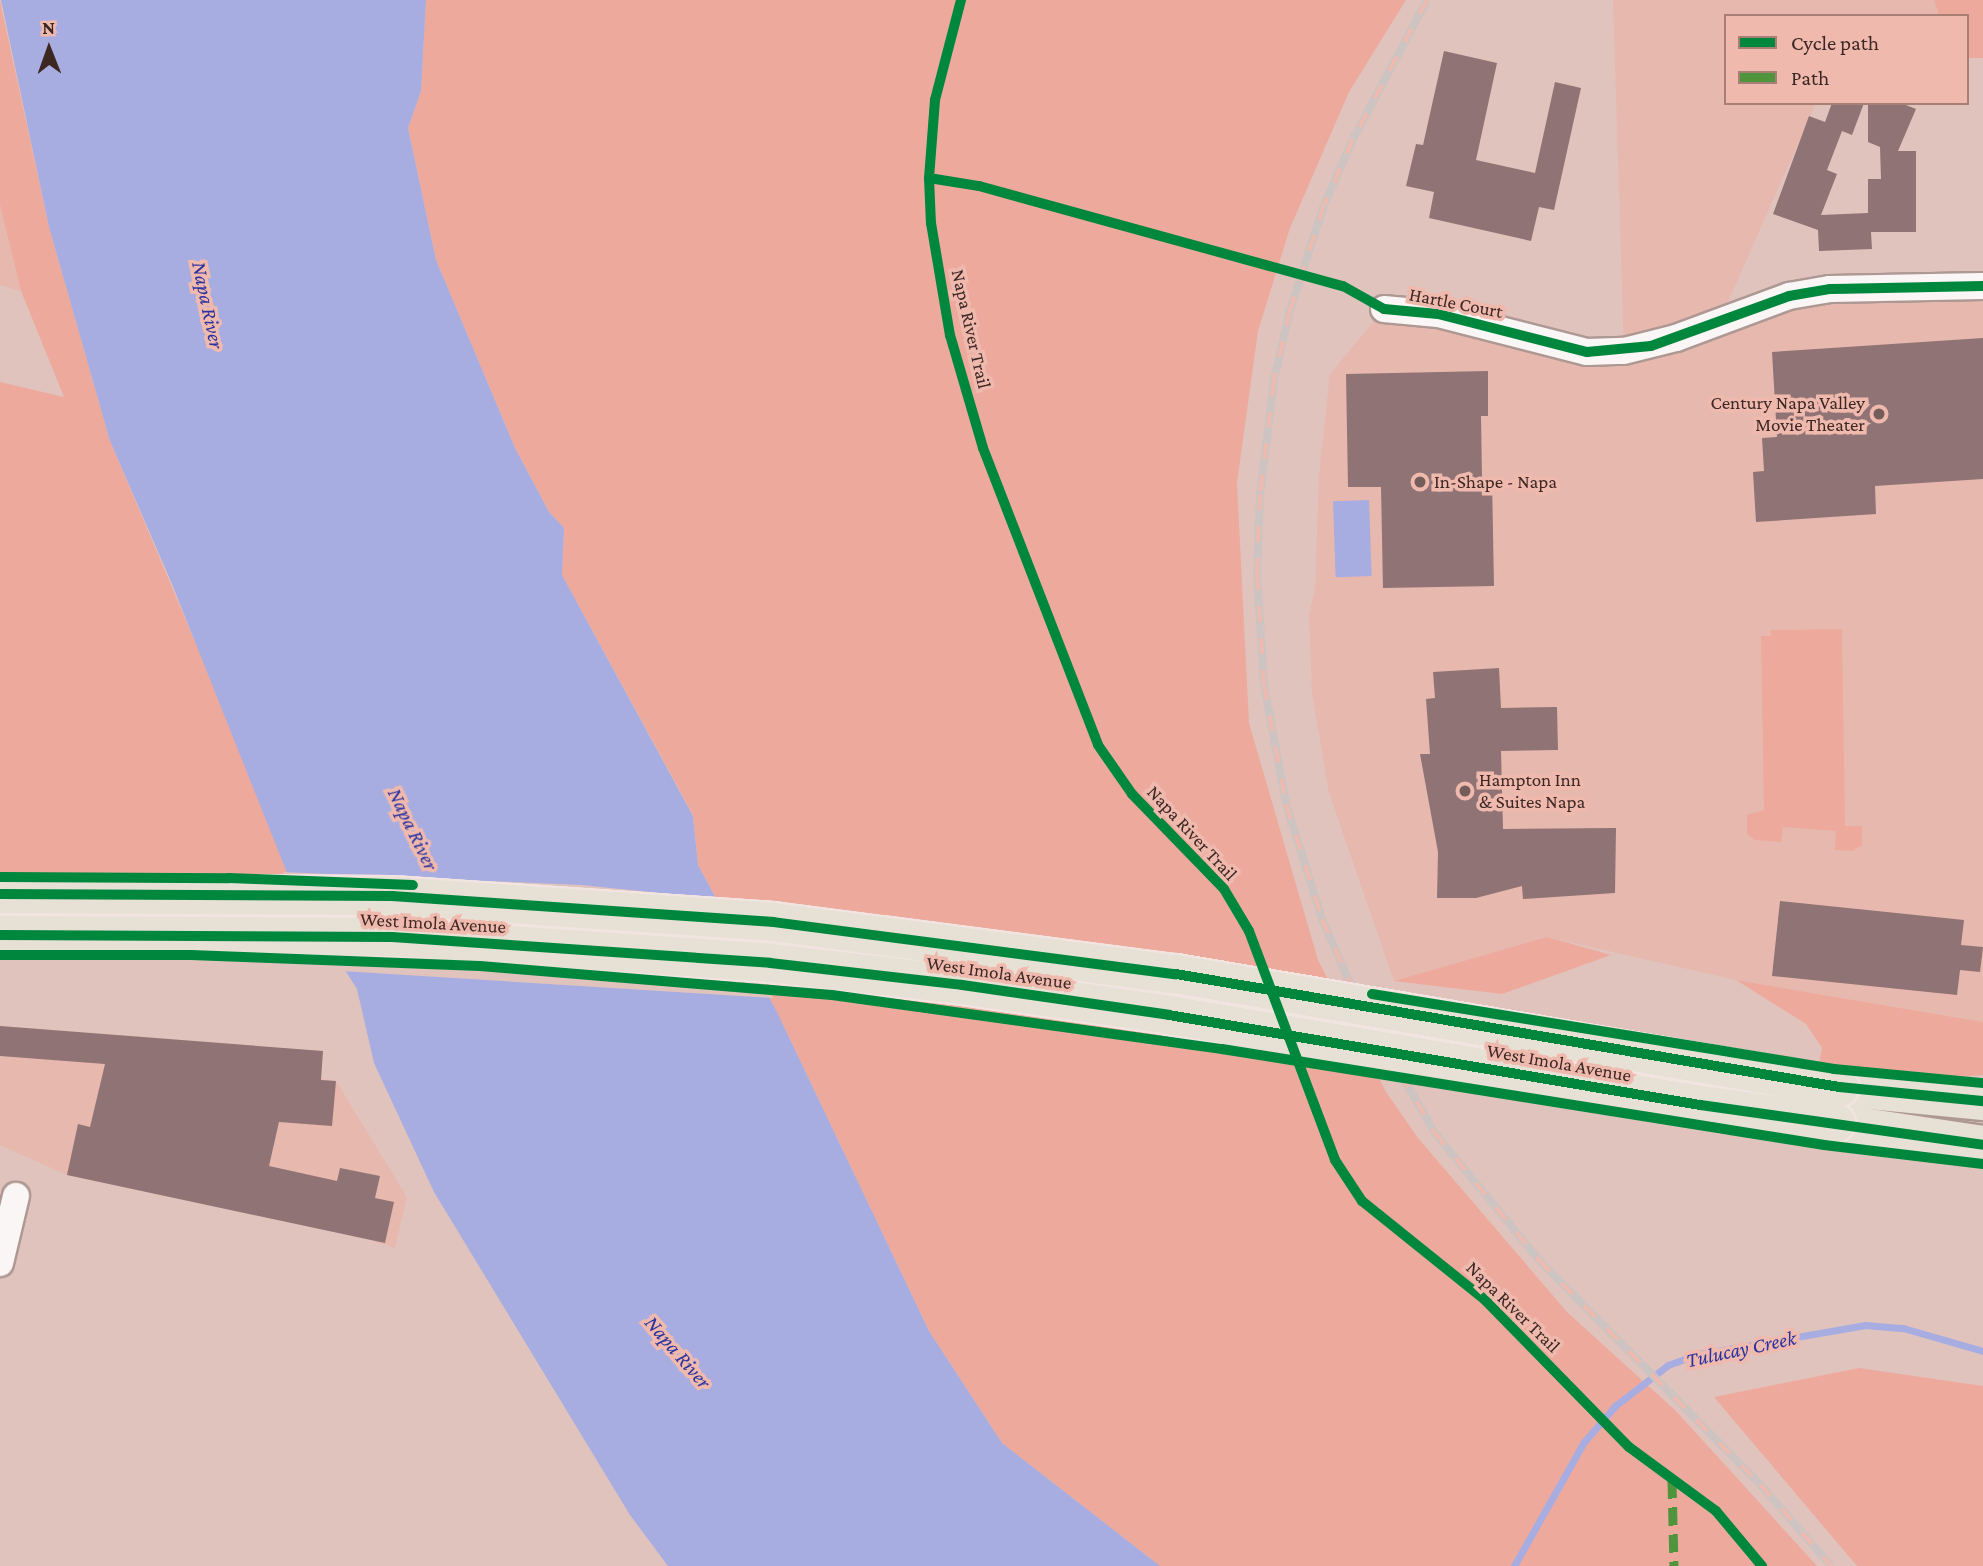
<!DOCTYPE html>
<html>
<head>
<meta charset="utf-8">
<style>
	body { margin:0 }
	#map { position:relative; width:1983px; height:1566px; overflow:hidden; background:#e0c3bd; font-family:"Crimson Pro",serif }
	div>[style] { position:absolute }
	.built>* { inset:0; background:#e7b8ae }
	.green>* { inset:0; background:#edaa9c }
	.water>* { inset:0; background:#a7ace1; transform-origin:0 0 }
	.pier>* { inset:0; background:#e0c3bd }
	.stream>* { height:7px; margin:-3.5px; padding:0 3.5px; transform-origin:3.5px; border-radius:3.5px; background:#a7ace1 }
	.building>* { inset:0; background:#907374 }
	.roads { filter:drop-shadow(2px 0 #ae9893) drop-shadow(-2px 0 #ae9893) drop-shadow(0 2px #ae9893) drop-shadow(0 -2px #ae9893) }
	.minor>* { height:26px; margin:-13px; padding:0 13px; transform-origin:13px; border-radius:13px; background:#faf6f5 }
	.primary>* { height:38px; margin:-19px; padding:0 19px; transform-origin:19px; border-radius:19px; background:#e7e0d4 }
	.rail>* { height:8px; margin-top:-4px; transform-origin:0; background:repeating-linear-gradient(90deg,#efb9ae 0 16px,#ccc4c2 0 32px); box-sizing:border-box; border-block:2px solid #ccc4c2 }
	.bridges { filter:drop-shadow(2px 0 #f1e4e1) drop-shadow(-2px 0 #f1e4e1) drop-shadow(0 2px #f1e4e1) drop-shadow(0 -2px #f1e4e1) }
	.primary-bridge>* { height:38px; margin:-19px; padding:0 19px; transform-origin:19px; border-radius:19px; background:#e7e0d4 }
	.quiet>* { height:9px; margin-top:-4.5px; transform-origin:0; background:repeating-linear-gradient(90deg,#51943e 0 18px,transparent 0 27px) }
	.cycleway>* { height:10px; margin:-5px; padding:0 5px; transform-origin:5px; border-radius:5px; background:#00873e }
	.dots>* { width:19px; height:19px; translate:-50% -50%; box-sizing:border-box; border:4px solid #efb9ae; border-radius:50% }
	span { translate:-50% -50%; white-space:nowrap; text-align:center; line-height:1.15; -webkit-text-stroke:7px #efb9ae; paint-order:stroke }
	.street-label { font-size:19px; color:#3c2723 }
	.poi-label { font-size:19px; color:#3c2723 }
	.right { translate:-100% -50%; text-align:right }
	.left { translate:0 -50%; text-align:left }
	.water-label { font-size:21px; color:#2a329f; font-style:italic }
	.legend { position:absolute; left:1724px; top:14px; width:245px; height:91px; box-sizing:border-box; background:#efb9ae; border:2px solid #a77f76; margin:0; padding:9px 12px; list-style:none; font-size:21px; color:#3c2723 }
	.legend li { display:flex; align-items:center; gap:14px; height:35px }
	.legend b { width:35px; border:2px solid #a77f76 }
	.north { position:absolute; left:14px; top:14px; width:70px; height:70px; -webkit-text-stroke:5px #efb9ae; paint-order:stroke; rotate:359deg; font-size:19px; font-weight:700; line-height:28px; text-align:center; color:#3c2723 }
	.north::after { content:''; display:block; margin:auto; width:24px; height:32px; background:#3c2723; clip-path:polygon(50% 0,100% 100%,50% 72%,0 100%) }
</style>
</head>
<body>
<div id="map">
	<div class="built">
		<i style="clip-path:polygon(1613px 0,1934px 0,1939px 16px,1726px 16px,1726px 103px,1816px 103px,1720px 320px,1789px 296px,1983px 286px,1983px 1022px,1736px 980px,1547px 937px,1394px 981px,1329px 793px,1312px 694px,1309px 615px,1315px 588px,1319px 476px,1330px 374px,1384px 309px,1624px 351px)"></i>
		<i style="clip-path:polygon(0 205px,21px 291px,0 285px)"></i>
		<i style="clip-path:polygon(0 1026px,323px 1051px,321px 1079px,336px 1081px,407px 1197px,395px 1248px,364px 1238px,67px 1175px,0 1145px)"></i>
	</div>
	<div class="green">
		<i style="clip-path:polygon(426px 0,1406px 0,1349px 92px,1290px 228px,1258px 331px,1237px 483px,1249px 723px,1318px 960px,1386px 1092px,1418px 1138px,1567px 1312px,1676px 1411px,1817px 1566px,1160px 1566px,1002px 1443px,929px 1331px,776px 1010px,698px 865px,693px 815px,562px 575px,564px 528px,549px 512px,515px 448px,436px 260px,408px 128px,421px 91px)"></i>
		<i style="clip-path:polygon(1934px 0,1983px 0,1983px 58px,1967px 58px,1967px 16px,1939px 16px)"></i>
		<i style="clip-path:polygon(0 1px,49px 227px,110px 441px,302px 894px,0 894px,0 382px,64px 397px,21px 291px,0 205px)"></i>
		<i style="clip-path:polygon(1842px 629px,1845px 826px,1862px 826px,1862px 845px,1853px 851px,1835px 850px,1836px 831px,1783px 827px,1781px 842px,1755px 840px,1747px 834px,1747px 815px,1764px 810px,1761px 636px,1771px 636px,1771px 630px)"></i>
		<i style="clip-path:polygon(1547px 937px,1611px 955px,1502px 994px,1394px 981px)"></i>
		<i style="clip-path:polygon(1736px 980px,1983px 1022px,1983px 1075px,1839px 1087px,1815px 1083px,1822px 1048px,1806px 1024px)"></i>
		<i style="clip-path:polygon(1859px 1368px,1983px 1386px,1983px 1566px,1857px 1566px,1714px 1397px)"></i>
	</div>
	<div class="water">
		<i style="clip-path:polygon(1px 0,426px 0,421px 91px,408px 128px,436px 260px,515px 448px,549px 512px,564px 528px,562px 575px,693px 816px,698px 865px,776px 1010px,929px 1331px,1002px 1443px,1160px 1566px,668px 1566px,630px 1515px,434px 1192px,374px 1063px,357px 989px,293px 888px,172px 584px,110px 441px,49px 227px)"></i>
		<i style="left:1369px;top:500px;width:76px;height:36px;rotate:88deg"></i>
	</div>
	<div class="pier">
		<i style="clip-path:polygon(283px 872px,581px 885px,720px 899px,773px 998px,342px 971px)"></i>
	</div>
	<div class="stream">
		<i style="left:1514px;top:1566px;width:142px;rotate:-60.6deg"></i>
		<i style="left:1584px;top:1442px;width:48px;rotate:-49.3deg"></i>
		<i style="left:1615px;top:1406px;width:67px;rotate:-37.7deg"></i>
		<i style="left:1668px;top:1365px;width:33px;rotate:-20deg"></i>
		<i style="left:1699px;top:1354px;width:169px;rotate:-9.9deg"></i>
		<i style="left:1865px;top:1325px;width:38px;rotate:5deg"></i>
		<i style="left:1903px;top:1328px;width:83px;rotate:16deg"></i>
	</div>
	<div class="building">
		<i style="clip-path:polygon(1444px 51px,1497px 63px,1476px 160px,1535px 173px,1555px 82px,1581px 88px,1554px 210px,1539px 207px,1531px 241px,1429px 218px,1434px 192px,1406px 186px,1416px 144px,1423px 145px)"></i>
		<i style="clip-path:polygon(1832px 103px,1864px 103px,1852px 135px,1842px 131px,1827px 170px,1837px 174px,1821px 215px,1868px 213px,1868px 179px,1881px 179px,1880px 147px,1868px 142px,1868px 103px,1901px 103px,1916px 109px,1898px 151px,1916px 151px,1916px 232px,1871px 232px,1872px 249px,1819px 251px,1818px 230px,1773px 214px,1809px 116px,1825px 122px)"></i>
		<i style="clip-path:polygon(1983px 338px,1983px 479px,1875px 486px,1876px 514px,1756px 522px,1753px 472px,1764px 471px,1762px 438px,1777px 437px,1772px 352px)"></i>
		<i style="clip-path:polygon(1488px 371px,1488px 416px,1481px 416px,1482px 478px,1492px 478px,1494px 586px,1383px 588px,1381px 487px,1348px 487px,1346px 374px)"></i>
		<i style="clip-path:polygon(1499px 668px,1501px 708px,1557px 707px,1558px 750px,1501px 751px,1503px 829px,1616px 828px,1615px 893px,1523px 899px,1522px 886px,1476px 898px,1437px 898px,1438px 852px,1420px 754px,1430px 754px,1426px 699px,1435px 698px,1433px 672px)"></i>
		<i style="clip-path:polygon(1780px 901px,1964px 920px,1961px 945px,1983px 947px,1980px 972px,1960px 970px,1957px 995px,1772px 976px)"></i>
		<i style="clip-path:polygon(0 1026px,323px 1051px,321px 1080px,336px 1081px,332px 1126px,279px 1122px,269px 1166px,337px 1181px,340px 1168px,380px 1176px,375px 1198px,394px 1202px,385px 1243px,67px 1175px,78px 1124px,90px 1127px,105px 1064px,0 1056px)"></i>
	</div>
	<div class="roads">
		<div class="minor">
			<i style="left:1384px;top:309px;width:54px;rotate:5.3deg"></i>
			<i style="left:1438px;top:314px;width:154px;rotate:14.3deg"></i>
			<i style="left:1587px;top:352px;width:37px;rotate:-2deg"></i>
			<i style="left:1624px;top:351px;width:54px;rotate:-14deg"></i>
			<i style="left:1676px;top:338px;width:121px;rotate:-20.4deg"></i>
			<i style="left:1789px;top:296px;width:42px;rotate:-9.7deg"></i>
			<i style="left:1830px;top:289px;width:153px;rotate:-1.1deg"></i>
			<i style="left:0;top:1263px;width:69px;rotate:-76.6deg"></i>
		</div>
		<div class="primary">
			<i style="left:1839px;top:1087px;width:145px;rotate:5.6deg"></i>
			<i style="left:1836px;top:1123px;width:149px;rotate:8.5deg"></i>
		</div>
	</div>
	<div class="rail">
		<i style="left:1427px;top:0;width:157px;rotate:118deg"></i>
		<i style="left:1353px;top:139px;width:72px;rotate:113.7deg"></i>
		<i style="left:1324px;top:205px;width:110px;rotate:107.9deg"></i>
		<i style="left:1290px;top:310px;width:72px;rotate:102.9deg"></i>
		<i style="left:1274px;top:380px;width:115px;rotate:97deg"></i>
		<i style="left:1260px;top:494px;width:80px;rotate:92.1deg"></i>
		<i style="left:1257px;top:574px;width:110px;rotate:86.4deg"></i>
		<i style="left:1264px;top:684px;width:122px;rotate:79.6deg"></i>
		<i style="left:1286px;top:804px;width:121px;rotate:72.6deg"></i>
		<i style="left:1322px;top:919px;width:77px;rotate:66.4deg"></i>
		<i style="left:1353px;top:990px;width:165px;rotate:60.2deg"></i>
		<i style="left:1435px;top:1133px;width:164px;rotate:50.7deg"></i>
		<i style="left:1539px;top:1260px;width:315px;rotate:45.4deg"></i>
		<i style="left:1760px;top:1484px;width:108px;rotate:49.1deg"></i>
	</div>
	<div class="bridges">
		<div class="primary-bridge">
			<i style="left:0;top:894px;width:393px;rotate:0.3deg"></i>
			<i style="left:393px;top:896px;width:381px;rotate:3.9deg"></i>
			<i style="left:773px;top:922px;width:406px;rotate:7.4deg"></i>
			<i style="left:1176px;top:974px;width:673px;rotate:9.67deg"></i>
			<i style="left:0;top:935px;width:392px;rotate:0.3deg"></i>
			<i style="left:392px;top:937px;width:379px;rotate:3.9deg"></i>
			<i style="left:770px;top:963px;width:193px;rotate:6.5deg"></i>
			<i style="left:962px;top:985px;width:209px;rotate:8.2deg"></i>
			<i style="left:1169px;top:1015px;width:539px;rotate:9.62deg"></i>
			<i style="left:1700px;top:1105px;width:137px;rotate:7.5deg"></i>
		</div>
	</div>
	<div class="quiet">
		<i style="left:1672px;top:1480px;width:86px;rotate:88.7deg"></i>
	</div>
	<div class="cycleway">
		<i style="left:961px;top:0;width:103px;rotate:104.6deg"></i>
		<i style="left:935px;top:100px;width:78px;rotate:94.4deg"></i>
		<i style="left:929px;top:178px;width:45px;rotate:87.5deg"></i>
		<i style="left:931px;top:223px;width:114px;rotate:80.4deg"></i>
		<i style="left:950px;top:335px;width:118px;rotate:73.7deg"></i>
		<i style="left:983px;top:448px;width:318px;rotate:68.8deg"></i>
		<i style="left:1098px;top:745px;width:60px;rotate:55.2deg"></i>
		<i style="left:1132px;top:794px;width:132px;rotate:45.9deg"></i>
		<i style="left:1224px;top:889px;width:49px;rotate:59.2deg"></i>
		<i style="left:1249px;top:931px;width:245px;rotate:69.4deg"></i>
		<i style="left:1335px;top:1160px;width:49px;rotate:56.6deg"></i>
		<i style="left:1362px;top:1201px;width:158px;rotate:38.8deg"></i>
		<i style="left:1485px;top:1300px;width:206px;rotate:45.6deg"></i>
		<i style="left:1629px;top:1447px;width:108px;rotate:36.3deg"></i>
		<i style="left:1716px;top:1511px;width:72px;rotate:50.1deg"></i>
		<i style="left:929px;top:178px;width:51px;rotate:9.1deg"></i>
		<i style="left:979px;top:186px;width:377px;rotate:15.4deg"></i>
		<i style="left:1343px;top:286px;width:47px;rotate:29.3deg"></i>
		<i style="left:1384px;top:309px;width:54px;rotate:5.3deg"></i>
		<i style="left:1438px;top:314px;width:154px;rotate:14.3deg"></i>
		<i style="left:1587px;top:352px;width:64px;rotate:-5.4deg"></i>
		<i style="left:1651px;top:346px;width:147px;rotate:-19.9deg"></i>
		<i style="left:1789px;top:296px;width:42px;rotate:-9.7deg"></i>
		<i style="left:1830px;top:289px;width:153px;rotate:-1.1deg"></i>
		<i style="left:0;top:877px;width:229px;rotate:0.3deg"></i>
		<i style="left:229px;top:878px;width:184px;rotate:2.2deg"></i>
		<i style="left:0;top:894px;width:393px;rotate:0.3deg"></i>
		<i style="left:393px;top:896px;width:381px;rotate:3.9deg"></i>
		<i style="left:773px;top:922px;width:406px;rotate:7.4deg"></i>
		<i style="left:1176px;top:974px;width:673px;rotate:9.67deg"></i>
		<i style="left:1839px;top:1087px;width:145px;rotate:5.6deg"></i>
		<i style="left:0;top:935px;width:392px;rotate:0.3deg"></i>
		<i style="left:392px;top:937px;width:379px;rotate:3.9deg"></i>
		<i style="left:770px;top:963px;width:193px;rotate:6.5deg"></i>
		<i style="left:962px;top:985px;width:209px;rotate:8.2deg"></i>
		<i style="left:1169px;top:1015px;width:539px;rotate:9.62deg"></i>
		<i style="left:1700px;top:1105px;width:286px;rotate:8deg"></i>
		<i style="left:0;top:955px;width:191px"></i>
		<i style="left:191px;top:955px;width:289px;rotate:2.2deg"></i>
		<i style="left:480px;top:966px;width:353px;rotate:4.7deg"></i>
		<i style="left:832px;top:995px;width:394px;rotate:7.9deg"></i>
		<i style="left:1222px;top:1049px;width:610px;rotate:9.06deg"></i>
		<i style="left:1824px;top:1145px;width:160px;rotate:6.8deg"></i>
		<i style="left:1372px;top:994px;width:468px;rotate:9.2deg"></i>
		<i style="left:1834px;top:1069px;width:150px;rotate:5.4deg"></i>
	</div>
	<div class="dots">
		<i style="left:1879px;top:414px;background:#755e59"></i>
		<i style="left:1420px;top:482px;background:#755e59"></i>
		<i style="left:1465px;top:791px;background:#755e59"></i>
	</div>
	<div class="street-label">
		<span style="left:1456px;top:303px;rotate:11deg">Hartle Court</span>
		<span style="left:971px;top:329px;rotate:77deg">Napa River Trail</span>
		<span style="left:1192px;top:833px;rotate:47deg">Napa River Trail</span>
		<span style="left:433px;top:923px;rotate:3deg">West Imola Avenue</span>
		<span style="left:999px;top:973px;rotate:8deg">West Imola Avenue</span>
		<span style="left:1559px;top:1063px;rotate:10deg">West Imola Avenue</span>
		<span style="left:1513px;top:1307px;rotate:44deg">Napa River Trail</span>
	</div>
	<div class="poi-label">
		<span class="right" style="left:1865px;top:414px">Century Napa Valley<br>Movie Theater</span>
		<span class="left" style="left:1434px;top:482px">In-Shape - Napa</span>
		<span class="left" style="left:1479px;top:791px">Hampton Inn<br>&amp; Suites Napa</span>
	</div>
	<div class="water-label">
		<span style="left:208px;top:305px;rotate:78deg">Napa River</span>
		<span style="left:413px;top:829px;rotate:64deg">Napa River</span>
		<span style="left:1741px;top:1349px;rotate:-12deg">Tulucay Creek</span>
		<span style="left:678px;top:1352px;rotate:49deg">Napa River</span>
	</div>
	<ul class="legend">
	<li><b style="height:9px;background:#00873e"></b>Cycle path</li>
	<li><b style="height:9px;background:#51943e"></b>Path</li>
	</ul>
	<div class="north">N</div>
</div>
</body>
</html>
